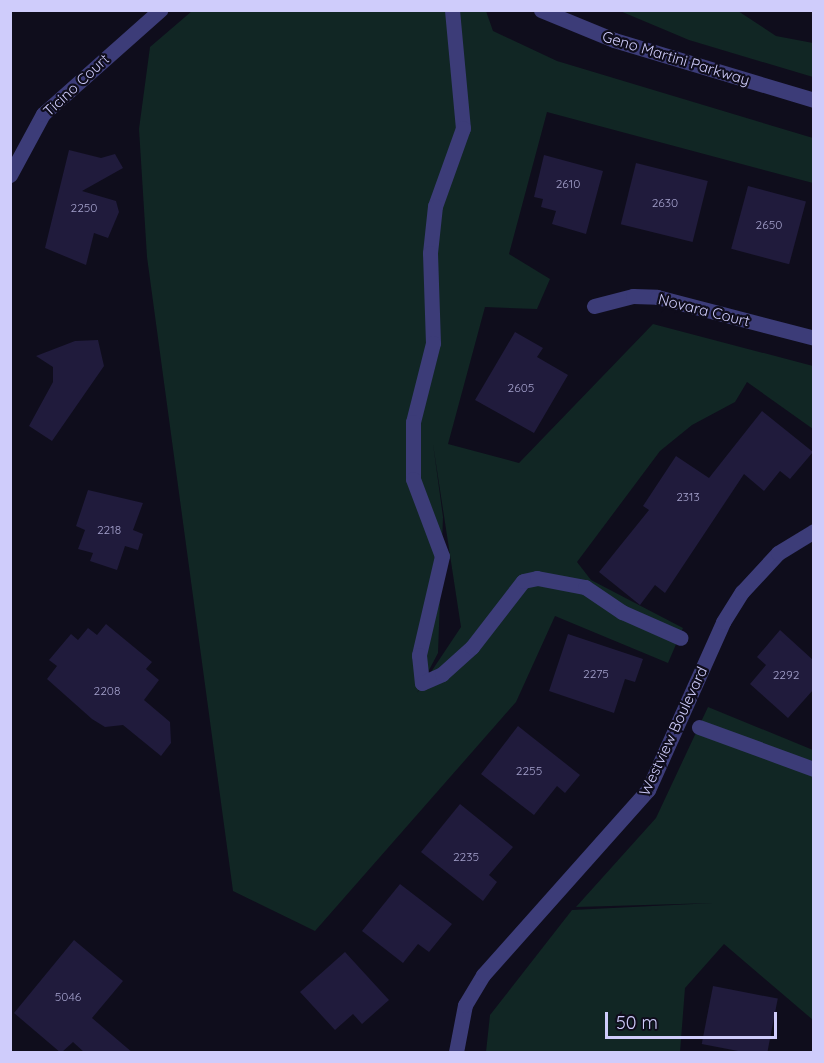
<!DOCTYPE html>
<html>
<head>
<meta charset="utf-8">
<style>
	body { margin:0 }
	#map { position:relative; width:824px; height:1063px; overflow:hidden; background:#0f0d1c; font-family:Quicksand,sans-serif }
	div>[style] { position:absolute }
	.green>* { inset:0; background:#112624 }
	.building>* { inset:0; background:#201b3c; transform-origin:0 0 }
	.minor>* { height:15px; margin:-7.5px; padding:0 7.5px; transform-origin:7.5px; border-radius:7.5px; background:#3c3c78 }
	span { translate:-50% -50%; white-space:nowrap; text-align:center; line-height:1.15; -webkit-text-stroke:4.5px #0f0d1c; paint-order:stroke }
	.number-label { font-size:12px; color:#a3a0cb }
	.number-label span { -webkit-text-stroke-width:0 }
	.street-label { font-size:15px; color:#cfccfb }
	.frame { position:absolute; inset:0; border:12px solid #cfccfb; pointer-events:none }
	.scale { position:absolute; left:605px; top:1012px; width:172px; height:27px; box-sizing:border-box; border:3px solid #cfccfb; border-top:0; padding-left:8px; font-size:18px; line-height:21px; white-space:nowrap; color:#cfccfb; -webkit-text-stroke:4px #0f0d1c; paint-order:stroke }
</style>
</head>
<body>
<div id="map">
	<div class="green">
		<i style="clip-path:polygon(evenodd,192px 11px,486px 11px,493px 31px,557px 61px,813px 138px,813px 183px,547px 112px,509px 254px,550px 279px,537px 309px,485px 307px,448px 444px,519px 463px,653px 324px,813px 366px,813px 429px,747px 382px,735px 402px,692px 425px,660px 451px,577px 562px,591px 580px,683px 628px,668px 663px,555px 616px,516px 702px,315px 931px,233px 891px,147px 257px,139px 129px,150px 47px,192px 11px,433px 444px,461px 627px,417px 693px,438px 653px,443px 517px,433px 444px)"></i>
		<i style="clip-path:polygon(620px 11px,738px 11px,776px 36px,813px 43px,813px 77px,689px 40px)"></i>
		<i style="clip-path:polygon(708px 707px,813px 750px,813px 1020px,724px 944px,685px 988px,680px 1052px,486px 1052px,490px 1015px,572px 910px,714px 903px,576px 907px,656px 818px)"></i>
	</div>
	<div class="building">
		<i style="clip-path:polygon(69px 150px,101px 158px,115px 154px,123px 168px,82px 191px,116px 201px,119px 212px,108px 238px,94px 233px,86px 265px,45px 248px)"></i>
		<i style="clip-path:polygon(544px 155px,603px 171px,586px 234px,552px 224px,556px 211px,541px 207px,543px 199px,534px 197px)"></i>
		<i style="left:636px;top:163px;width:74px;height:63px;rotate:14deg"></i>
		<i style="left:748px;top:186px;width:60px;height:65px;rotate:15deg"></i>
		<i style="clip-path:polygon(515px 332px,543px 348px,537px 357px,568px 375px,534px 433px,475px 400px)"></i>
		<i style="clip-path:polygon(98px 340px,104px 366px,52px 441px,29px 426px,53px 382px,53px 367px,36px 356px,75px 341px)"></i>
		<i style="clip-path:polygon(762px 411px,813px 452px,790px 479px,780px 471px,764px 491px,744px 474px,665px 593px,655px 585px,640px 605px,599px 572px,649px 510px,643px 506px,676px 456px,709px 478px)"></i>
		<i style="clip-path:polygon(88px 490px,143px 503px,133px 530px,143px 534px,138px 550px,125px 546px,117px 570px,90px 561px,93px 553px,78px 549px,85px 530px,76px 526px)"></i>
		<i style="clip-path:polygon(106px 624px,152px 662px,146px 669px,159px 680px,144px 700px,170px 722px,171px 743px,161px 756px,123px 725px,105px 727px,92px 719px,47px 679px,57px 666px,49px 660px,71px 634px,78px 640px,88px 628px,97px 635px)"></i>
		<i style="clip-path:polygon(780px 630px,813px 660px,813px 690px,788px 718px,750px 684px,766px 665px,757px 657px)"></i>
		<i style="clip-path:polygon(568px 634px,643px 659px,635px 682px,625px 679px,614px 713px,549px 691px)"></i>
		<i style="clip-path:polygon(518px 726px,580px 775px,565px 793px,557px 786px,534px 815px,481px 774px)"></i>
		<i style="clip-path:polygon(460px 804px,513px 847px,489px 875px,497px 882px,483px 901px,421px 852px)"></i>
		<i style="clip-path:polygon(400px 884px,452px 924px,429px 952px,418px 944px,403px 963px,362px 931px)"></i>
		<i style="clip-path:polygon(74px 940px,123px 981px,92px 1018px,133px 1053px,85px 1053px,73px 1042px,61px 1053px,14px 1013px)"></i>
		<i style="clip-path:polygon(345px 952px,389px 1000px,362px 1024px,353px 1014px,335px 1030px,300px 992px)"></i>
		<i style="left:713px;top:986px;width:66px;height:59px;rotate:11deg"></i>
	</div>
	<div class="minor">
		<i style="left:452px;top:10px;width:119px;rotate:84.7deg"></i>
		<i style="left:463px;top:128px;width:83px;rotate:109.7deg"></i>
		<i style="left:435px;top:206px;width:47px;rotate:96.1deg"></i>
		<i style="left:430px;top:253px;width:90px;rotate:88.1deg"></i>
		<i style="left:433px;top:343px;width:81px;rotate:104.2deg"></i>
		<i style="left:413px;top:422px;width:57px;rotate:90deg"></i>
		<i style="left:413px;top:479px;width:82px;rotate:69.4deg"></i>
		<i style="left:442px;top:556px;width:102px;rotate:103.1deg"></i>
		<i style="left:419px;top:655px;width:28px;rotate:84deg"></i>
		<i style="left:422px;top:683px;width:22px;rotate:-24deg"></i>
		<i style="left:442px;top:674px;width:40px;rotate:-42deg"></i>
		<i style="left:472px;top:647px;width:83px;rotate:-52.3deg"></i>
		<i style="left:523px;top:581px;width:14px;rotate:-12deg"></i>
		<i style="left:537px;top:578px;width:49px;rotate:10.6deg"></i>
		<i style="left:585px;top:587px;width:45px;rotate:34deg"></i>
		<i style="left:622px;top:612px;width:64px;rotate:23.8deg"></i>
		<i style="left:541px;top:10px;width:79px;rotate:22.3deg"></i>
		<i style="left:614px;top:40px;width:209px;rotate:16.7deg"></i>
		<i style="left:10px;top:175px;width:69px;rotate:-61.6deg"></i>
		<i style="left:43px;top:114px;width:157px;rotate:-41.6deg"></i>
		<i style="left:594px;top:306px;width:40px;rotate:-14.4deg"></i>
		<i style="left:633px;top:296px;width:24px;rotate:2deg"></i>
		<i style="left:657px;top:297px;width:162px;rotate:14.6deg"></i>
		<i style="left:699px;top:727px;width:122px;rotate:20.1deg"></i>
		<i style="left:456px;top:1052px;width:48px;rotate:-79.2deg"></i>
		<i style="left:465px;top:1005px;width:35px;rotate:-59deg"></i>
		<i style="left:483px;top:975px;width:248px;rotate:-48.3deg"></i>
		<i style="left:648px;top:790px;width:184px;rotate:-65.9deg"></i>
		<i style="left:723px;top:622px;width:36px;rotate:-58deg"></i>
		<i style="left:742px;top:592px;width:53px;rotate:-47.3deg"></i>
		<i style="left:778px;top:553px;width:42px;rotate:-31.4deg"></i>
	</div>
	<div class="number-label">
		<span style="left:568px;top:184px">2610</span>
		<span style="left:665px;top:203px">2630</span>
		<span style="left:84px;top:208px">2250</span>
		<span style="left:769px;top:225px">2650</span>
		<span style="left:521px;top:388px">2605</span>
		<span style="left:688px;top:497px">2313</span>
		<span style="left:109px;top:530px">2218</span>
		<span style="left:596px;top:674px">2275</span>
		<span style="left:786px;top:675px">2292</span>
		<span style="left:107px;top:691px">2208</span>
		<span style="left:529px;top:771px">2255</span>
		<span style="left:466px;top:857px">2235</span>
		<span style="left:68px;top:997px">5046</span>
	</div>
	<div class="street-label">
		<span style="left:676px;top:58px;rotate:17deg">Geno Martini Parkway</span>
		<span style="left:76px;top:85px;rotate:-43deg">Ticino Court</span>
		<span style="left:704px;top:310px;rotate:14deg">Novara Court</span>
		<span style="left:673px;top:731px;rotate:-65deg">Westview Boulevard</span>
	</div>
	<div class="frame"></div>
	<div class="scale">50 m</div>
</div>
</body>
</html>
